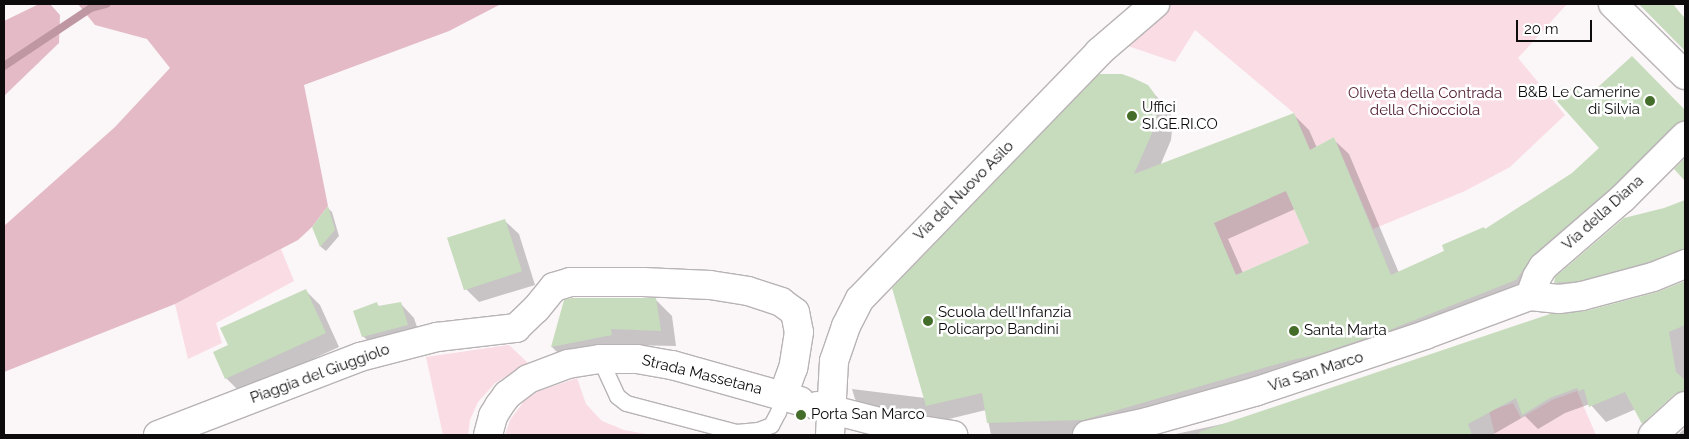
<!DOCTYPE html>
<html>
<head>
<meta charset="utf-8">
<style>
	body { margin:0 }
	#map { position:relative; width:1689px; height:439px; overflow:hidden; background:#fbf6f8; font-family:Raleway,sans-serif }
	div>[style] { position:absolute }
	.green>* { inset:0; background:#fadce4 }
	.forest>* { inset:0; background:#e3bac6 }
	.shadow>* { inset:0; background:#0003 }
	.stream>* { height:8px; margin:-4px; padding:0 4px; transform-origin:4px; border-radius:4px; background:#bf97a3 }
	.building>* { inset:0; background:#c7dcbc; transform-origin:0 0 }
	.roads { filter:drop-shadow(1px 0 #b8b3b4) drop-shadow(-1px 0 #b8b3b4) drop-shadow(0 1px #b8b3b4) drop-shadow(0 -1px #b8b3b4) }
	.service>* { height:15px; margin:-7.5px; padding:0 7.5px; transform-origin:7.5px; border-radius:7.5px; background:#fff }
	.minor>* { height:28px; margin:-14px; padding:0 14px; transform-origin:14px; border-radius:14px; background:#fff }
	.tertiary>* { height:28px; margin:-14px; padding:0 14px; transform-origin:14px; border-radius:14px; background:#fff }
	.dots>* { width:14px; height:14px; translate:-50% -50%; box-sizing:border-box; border:2px solid #fff; border-radius:50% }
	span { translate:-50% -50%; white-space:nowrap; text-align:center; line-height:1.15; -webkit-text-stroke:5px #fff; paint-order:stroke }
	.poi-label { font-size:15px; color:#0d0b0b }
	.right { translate:-100% -50%; text-align:right }
	.left { translate:0 -50%; text-align:left }
	.park-label { font-size:15px; color:#4e1b2f }
	.street-label { font-size:15px; color:#0d0b0b }
	.frame { position:absolute; inset:0; border:5px solid #0d0b0b; pointer-events:none }
	.scale { position:absolute; left:1516px; top:20px; width:76px; height:22px; box-sizing:border-box; border:2px solid #0d0b0b; border-top:0; padding-left:6px; font-size:15px; line-height:18px; white-space:nowrap; color:#0d0b0b; -webkit-text-stroke:4px #fff; paint-order:stroke }
</style>
</head>
<body>
<div id="map">
	<div class="green">
		<i style="clip-path:polygon(1171px 4px,1567px 4px,1518px 58px,1565px 115px,1510px 167px,1465px 191px,1373px 229px,1334px 137px,1310px 150px,1294px 113px,1195px 30px,1175px 62px,1125px 45px)"></i>
		<i style="clip-path:polygon(1281px 180px,1309px 243px,1236px 275px,1209px 212px,1237px 213px,1270px 198px)"></i>
		<i style="clip-path:polygon(281px 249px,294px 281px,216px 323px,222px 343px,188px 359px,175px 304px)"></i>
		<i style="clip-path:polygon(509px 345px,528px 363px,495px 383px,478px 402px,470px 420px,468px 435px,443px 435px,426px 357px)"></i>
		<i style="clip-path:polygon(577px 378px,586px 404px,602px 421px,624px 430px,651px 435px,505px 435px,510px 420px,525px 400px,539px 391px)"></i>
		<i style="clip-path:polygon(1577px 391px,1596px 435px,1495px 435px,1489px 411px,1513px 403px,1521px 418px,1552px 400px)"></i>
	</div>
	<div class="forest">
		<i style="clip-path:polygon(39px 4px,50px 4px,60px 15px,59px 43px,4px 96px,4px 21px)"></i>
		<i style="clip-path:polygon(78px 4px,501px 4px,449px 31px,304px 85px,328px 206px,312px 227px,298px 240px,175px 304px,4px 372px,4px 226px,115px 127px,170px 68px,147px 39px,95px 25px)"></i>
	</div>
	<div class="shadow">
		<i style="clip-path:polygon(1639px 4px,1670px 4px,1685px 18px,1685px 50px)"></i>
		<i style="clip-path:polygon(evenodd,1632px 58px,1685px 112px,1685px 138px,1531px 295px,1103px 435px,991px 435px,986px 410px,920px 426px,871px 414px,855px 399px,852px 389px,925px 398px,1147px 86px,1169px 110px,1173px 120px,1171px 140px,1160px 166px,1294px 115px,1309px 130px,1317px 148px,1333px 139px,1349px 154px,1399px 273px,1486px 231px,1572px 174px,1601px 148px,1586px 100px,1632px 58px,1295px 209px,1311px 244px,1243px 273px,1228px 239px,1295px 209px)"></i>
		<i style="clip-path:polygon(1685px 201px,1685px 269px,1570px 296px,1555px 281px,1664px 210px)"></i>
		<i style="clip-path:polygon(328px 208px,332px 212px,339px 236px,326px 251px,321px 247px,314px 227px)"></i>
		<i style="clip-path:polygon(505px 221px,519px 234px,535px 285px,479px 302px,465px 288px)"></i>
		<i style="clip-path:polygon(evenodd,1685px 282px,1685px 414px,1656px 435px,1643px 423px,1636px 409px,1606px 422px,1590px 404px,1565px 413px,1538px 429px,1525px 416px,1492px 435px,1464px 435px,1462px 432px,1449px 435px,1171px 435px,1227px 423px,1586px 312px,1657px 293px,1685px 282px,1679px 389px,1680px 391px,1646px 422px,1646px 418px,1679px 389px)"></i>
		<i style="clip-path:polygon(306px 291px,320px 305px,339px 347px,240px 392px,226px 378px,230px 346px)"></i>
		<i style="clip-path:polygon(655px 299px,672px 316px,676px 346px,626px 345px,627px 351px,568px 363px,552px 347px,565px 301px)"></i>
		<i style="clip-path:polygon(376px 303px,380px 307px,401px 304px,414px 318px,421px 339px,377px 350px,363px 336px)"></i>
		<i style="clip-path:polygon(1685px 428px,1685px 435px,1678px 435px)"></i>
	</div>
	<div class="stream">
		<i style="left:4px;top:66px;width:105px;rotate:-33.7deg"></i>
		<i style="left:91px;top:8px;width:16px;rotate:-15deg"></i>
	</div>
	<div class="building">
		<i style="clip-path:polygon(1639px 4px,1673px 4px,1685px 19px,1685px 51px)"></i>
		<i style="clip-path:polygon(evenodd,1632px 56px,1685px 110px,1685px 121px,1674px 125px,1612px 187px,1533px 255px,1516px 280px,1392px 329px,1319px 354px,1288px 361px,1083px 420px,987px 423px,982px 393px,926px 406px,892px 288px,1099px 74px,1122px 74px,1133px 78px,1148px 85px,1154px 93px,1158px 104px,1156px 124px,1134px 174px,1294px 113px,1310px 150px,1334px 137px,1391px 275px,1444px 251px,1442px 245px,1484px 227px,1485px 229px,1572px 173px,1599px 148px,1557px 101px,1574px 86px,1585px 99px,1632px 56px,1286px 191px,1309px 243px,1236px 275px,1214px 223px,1286px 191px)"></i>
		<i style="clip-path:polygon(1685px 158px,1685px 181px,1674px 169px)"></i>
		<i style="clip-path:polygon(1685px 200px,1685px 249px,1648px 262px,1579px 281px,1554px 283px,1555px 277px,1624px 218px,1664px 208px)"></i>
		<i style="clip-path:polygon(328px 206px,335px 230px,320px 247px,312px 227px)"></i>
		<i style="left:505px;top:219px;width:55px;height:61px;rotate:72deg"></i>
		<i style="clip-path:polygon(1685px 281px,1685px 325px,1669px 332px,1676px 372px,1685px 380px,1685px 391px,1675px 394px,1642px 424px,1625px 392px,1589px 407px,1584px 389px,1579px 391px,1577px 388px,1550px 398px,1522px 415px,1516px 398px,1468px 424px,1472px 435px,1200px 435px,1199px 432px,1550px 314px,1586px 311px,1657px 292px)"></i>
		<i style="clip-path:polygon(306px 289px,326px 333px,225px 379px,213px 352px,228px 345px,220px 328px)"></i>
		<i style="clip-path:polygon(572px 298px,656px 298px,661px 331px,611px 329px,612px 335px,551px 347px,564px 300px)"></i>
		<i style="clip-path:polygon(377px 302px,378px 306px,401px 302px,408px 325px,362px 337px,353px 311px)"></i>
	</div>
	<div class="roads">
		<div class="service">
			<i style="left:600px;top:359px;width:41px;rotate:65.3deg"></i>
			<i style="left:617px;top:396px;width:11px;rotate:38deg"></i>
			<i style="left:626px;top:403px;width:114px;rotate:14.8deg"></i>
			<i style="left:736px;top:432px;width:22px;rotate:-5deg"></i>
			<i style="left:758px;top:430px;width:14px;rotate:-21deg"></i>
			<i style="left:771px;top:425px;width:15px;rotate:-62deg"></i>
			<i style="left:778px;top:412px;width:17px;rotate:-73deg"></i>
		</div>
		<div class="minor">
			<i style="left:1613px;top:4px;width:101px;rotate:44.6deg"></i>
			<i style="left:1530px;top:296px;width:20px;rotate:-70deg"></i>
			<i style="left:1537px;top:277px;width:12px;rotate:-59deg"></i>
			<i style="left:1543px;top:267px;width:106px;rotate:-40.8deg"></i>
			<i style="left:1623px;top:198px;width:88px;rotate:-45deg"></i>
			<i style="left:817px;top:406px;width:81px;rotate:14.4deg"></i>
			<i style="left:895px;top:426px;width:59px;rotate:8.8deg"></i>
			<i style="left:158px;top:435px;width:217px;rotate:-21.1deg"></i>
			<i style="left:360px;top:357px;width:80px;rotate:-14.6deg"></i>
			<i style="left:437px;top:337px;width:80px;rotate:-6.5deg"></i>
			<i style="left:516px;top:328px;width:28px;rotate:-44deg"></i>
			<i style="left:536px;top:309px;width:28px;rotate:-51deg"></i>
			<i style="left:554px;top:287px;width:17px;rotate:-17deg"></i>
			<i style="left:570px;top:282px;width:73px"></i>
			<i style="left:643px;top:282px;width:67px;rotate:2.6deg"></i>
			<i style="left:710px;top:285px;width:38px;rotate:9deg"></i>
			<i style="left:748px;top:291px;width:35px;rotate:18deg"></i>
			<i style="left:781px;top:302px;width:17px;rotate:36deg"></i>
			<i style="left:795px;top:312px;width:20px;rotate:79deg"></i>
			<i style="left:799px;top:332px;width:36px;rotate:99deg"></i>
			<i style="left:793px;top:368px;width:30px;rotate:110deg"></i>
			<i style="left:830px;top:435px;width:74px;rotate:-86.9deg"></i>
			<i style="left:834px;top:361px;width:37px;rotate:-71deg"></i>
			<i style="left:846px;top:326px;width:30px;rotate:-63deg"></i>
			<i style="left:860px;top:299px;width:344px;rotate:-45.9deg"></i>
			<i style="left:1099px;top:52px;width:74px;rotate:-40.6deg"></i>
			<i style="left:1087px;top:435px;width:61px;rotate:-12.2deg"></i>
			<i style="left:1147px;top:422px;width:114px;rotate:-15.7deg"></i>
			<i style="left:1257px;top:391px;width:177px;rotate:-18.4deg"></i>
			<i style="left:1425px;top:335px;width:112px;rotate:-20.4deg"></i>
			<i style="left:1530px;top:296px;width:29px;rotate:6deg"></i>
			<i style="left:1559px;top:299px;width:23px;rotate:-7deg"></i>
			<i style="left:1582px;top:296px;width:73px;rotate:-15deg"></i>
			<i style="left:1653px;top:277px;width:35px;rotate:-22deg"></i>
			<i style="left:1653px;top:435px;width:43px;rotate:-42.2deg"></i>
		</div>
		<div class="tertiary">
			<i style="left:488px;top:435px;width:20px;rotate:-75deg"></i>
			<i style="left:493px;top:416px;width:12px;rotate:-59deg"></i>
			<i style="left:499px;top:406px;width:14px;rotate:-54deg"></i>
			<i style="left:507px;top:395px;width:26px;rotate:-37deg"></i>
			<i style="left:528px;top:379px;width:43px;rotate:-20.6deg"></i>
			<i style="left:568px;top:364px;width:32px;rotate:-9deg"></i>
			<i style="left:600px;top:359px;width:37px"></i>
			<i style="left:637px;top:359px;width:36px;rotate:10deg"></i>
			<i style="left:672px;top:365px;width:133px;rotate:15.7deg"></i>
		</div>
	</div>
	<div class="dots">
		<i style="left:1650px;top:101px;background:#446d29"></i>
		<i style="left:1132px;top:116px;background:#446d29"></i>
		<i style="left:928px;top:321px;background:#446d29"></i>
		<i style="left:1294px;top:331px;background:#446d29"></i>
		<i style="left:801px;top:415px;background:#446d29"></i>
	</div>
	<div class="poi-label">
		<span class="right" style="left:1640px;top:101px">B&amp;B Le Camerine<br>di Silvia</span>
		<span class="left" style="left:1142px;top:116px">Uffici<br>SI.GE.RI.CO</span>
		<span class="left" style="left:938px;top:321px">Scuola dell'Infanzia<br>Policarpo Bandini</span>
		<span class="left" style="left:1304px;top:331px">Santa Marta</span>
		<span class="left" style="left:811px;top:415px">Porta San Marco</span>
	</div>
	<div class="park-label">
		<span style="left:1425px;top:102px">Oliveta della Contrada<br>della Chiocciola</span>
	</div>
	<div class="street-label">
		<span style="left:964px;top:191px;rotate:-45deg">Via del Nuovo Asilo</span>
		<span style="left:1603px;top:213px;rotate:-42deg">Via della Diana</span>
		<span style="left:1316px;top:372px;rotate:-18deg">Via San Marco</span>
		<span style="left:320px;top:374px;rotate:-20deg">Piaggia del Giuggiolo</span>
		<span style="left:702px;top:375px;rotate:14deg">Strada Massetana</span>
	</div>
	<div class="frame"></div>
	<div class="scale">20 m</div>
</div>
</body>
</html>
